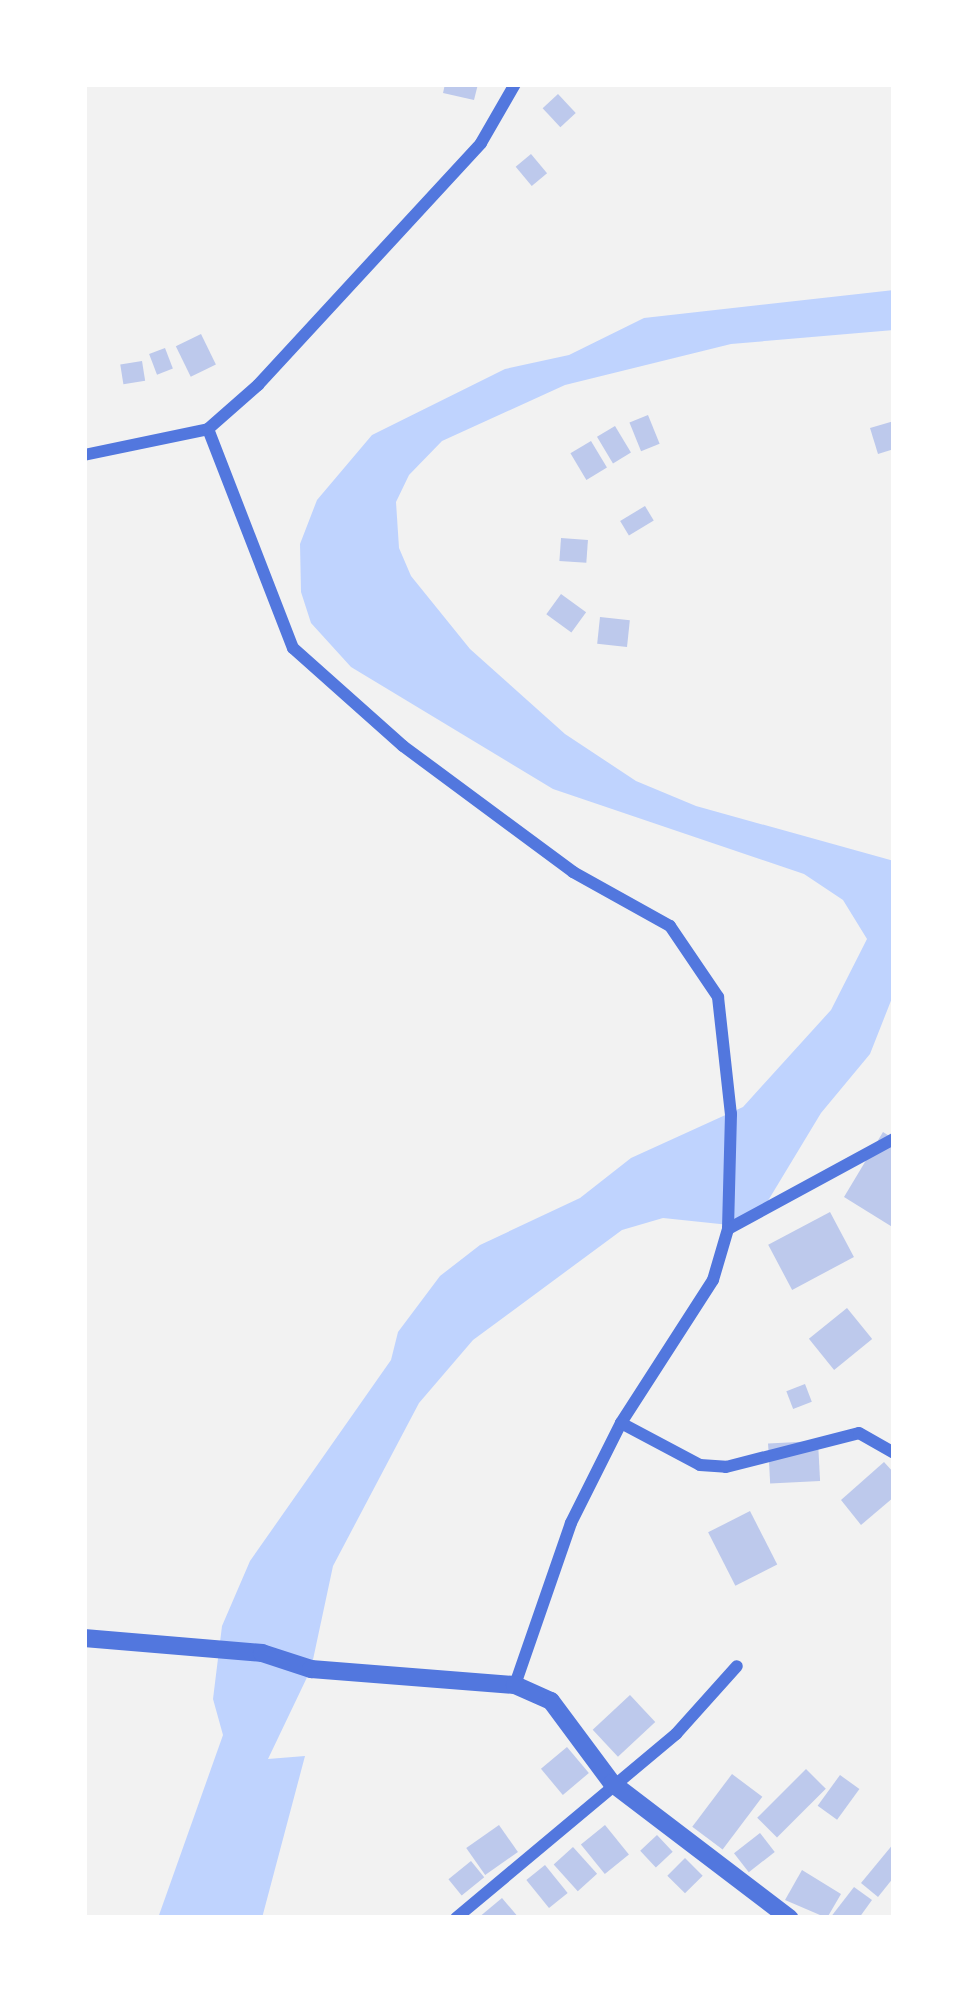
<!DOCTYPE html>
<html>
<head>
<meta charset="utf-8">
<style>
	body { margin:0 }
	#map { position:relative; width:978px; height:2002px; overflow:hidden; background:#f2f2f2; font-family:"Roboto Condensed",sans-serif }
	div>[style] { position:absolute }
	.water>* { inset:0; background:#bfd3fe }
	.building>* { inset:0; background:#bdc9ec; transform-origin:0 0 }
	.minor>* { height:12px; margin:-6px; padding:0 6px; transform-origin:6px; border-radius:6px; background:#5277de }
	.tertiary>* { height:18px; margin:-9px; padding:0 9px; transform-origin:9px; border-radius:9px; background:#5277de }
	span { translate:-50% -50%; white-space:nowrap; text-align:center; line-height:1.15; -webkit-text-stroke:9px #fff; paint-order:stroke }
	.frame { position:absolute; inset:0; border:87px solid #fff; pointer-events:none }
</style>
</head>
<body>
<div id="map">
	<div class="water">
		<i style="clip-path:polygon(894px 290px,894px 330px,731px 344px,565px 385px,442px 441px,409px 475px,396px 502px,399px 548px,411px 576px,470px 649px,565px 734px,636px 781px,696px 806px,894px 861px,894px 993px,870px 1054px,821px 1113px,763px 1209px,739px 1226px,663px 1218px,622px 1230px,473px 1340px,419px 1403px,333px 1566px,311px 1669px,268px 1759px,305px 1756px,262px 1918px,158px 1918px,223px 1735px,213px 1699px,222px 1626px,250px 1561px,391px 1360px,398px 1332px,440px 1276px,480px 1245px,580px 1198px,631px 1158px,743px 1107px,831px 1010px,867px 939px,843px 900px,804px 874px,553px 789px,351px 667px,311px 623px,301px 592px,300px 544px,317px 500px,372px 435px,505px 369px,569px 355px,644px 318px)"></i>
	</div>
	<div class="building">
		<i style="clip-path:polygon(445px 84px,478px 84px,474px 100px,443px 93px)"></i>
		<i style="left:558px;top:94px;width:26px;height:21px;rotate:47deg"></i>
		<i style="left:531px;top:154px;width:25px;height:20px;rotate:50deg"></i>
		<i style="left:201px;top:334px;width:34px;height:28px;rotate:64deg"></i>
		<i style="left:165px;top:348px;width:22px;height:17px;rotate:69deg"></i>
		<i style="left:142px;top:361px;width:20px;height:22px;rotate:81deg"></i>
		<i style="left:648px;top:415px;width:31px;height:20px;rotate:68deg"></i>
		<i style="clip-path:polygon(894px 421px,894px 449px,878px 454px,870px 428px)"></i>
		<i style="left:615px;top:426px;width:31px;height:21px;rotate:59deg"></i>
		<i style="left:591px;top:441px;width:31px;height:24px;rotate:59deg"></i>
		<i style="left:645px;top:506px;width:17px;height:29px;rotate:59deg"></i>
		<i style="left:561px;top:538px;width:27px;height:23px;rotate:4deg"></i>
		<i style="left:561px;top:594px;width:31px;height:25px;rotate:36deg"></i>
		<i style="left:600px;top:617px;width:30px;height:27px;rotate:6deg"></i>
		<i style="clip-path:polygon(883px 1132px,894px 1139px,894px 1228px,844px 1197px)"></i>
		<i style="left:830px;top:1212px;width:51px;height:70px;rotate:62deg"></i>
		<i style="left:847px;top:1308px;width:40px;height:49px;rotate:51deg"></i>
		<i style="left:805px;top:1384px;width:19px;height:20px;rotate:69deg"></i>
		<i style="left:818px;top:1441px;width:40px;height:50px;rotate:87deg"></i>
		<i style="clip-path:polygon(884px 1462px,894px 1473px,894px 1497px,861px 1525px,841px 1500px)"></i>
		<i style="left:750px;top:1511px;width:60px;height:47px;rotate:63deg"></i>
		<i style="left:630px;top:1695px;width:37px;height:51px;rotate:47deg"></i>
		<i style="left:567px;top:1747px;width:34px;height:34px;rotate:50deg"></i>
		<i style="left:806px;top:1769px;width:28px;height:69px;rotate:45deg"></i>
		<i style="left:732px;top:1774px;width:38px;height:66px;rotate:37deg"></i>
		<i style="left:840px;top:1775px;width:24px;height:38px;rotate:36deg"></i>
		<i style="left:499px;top:1825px;width:33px;height:40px;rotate:55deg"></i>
		<i style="left:605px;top:1825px;width:38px;height:31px;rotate:51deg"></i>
		<i style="left:760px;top:1833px;width:24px;height:33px;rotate:52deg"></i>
		<i style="left:657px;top:1835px;width:23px;height:23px;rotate:47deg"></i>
		<i style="clip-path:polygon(894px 1843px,894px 1877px,878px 1897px,861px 1883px)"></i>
		<i style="left:573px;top:1847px;width:36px;height:26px;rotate:48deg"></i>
		<i style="left:685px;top:1858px;width:25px;height:25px;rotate:45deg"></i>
		<i style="left:471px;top:1861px;width:21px;height:29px;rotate:51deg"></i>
		<i style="left:545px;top:1865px;width:36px;height:24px;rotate:51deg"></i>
		<i style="clip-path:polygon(802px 1870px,841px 1894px,827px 1918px,785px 1900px)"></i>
		<i style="clip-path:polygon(854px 1887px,872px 1900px,859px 1918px,830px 1918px)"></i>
		<i style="clip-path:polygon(502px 1898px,519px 1918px,478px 1918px)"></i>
	</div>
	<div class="minor">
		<i style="left:208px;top:429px;width:235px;rotate:68.8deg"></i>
		<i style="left:293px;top:648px;width:147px;rotate:41.7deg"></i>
		<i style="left:403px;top:746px;width:212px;rotate:36.5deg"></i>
		<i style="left:573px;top:872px;width:111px;rotate:29.1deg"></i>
		<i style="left:670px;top:926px;width:86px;rotate:55.9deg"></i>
		<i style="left:718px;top:997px;width:118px;rotate:83.7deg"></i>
		<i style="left:731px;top:1114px;width:115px;rotate:91.5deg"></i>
		<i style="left:728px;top:1229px;width:53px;rotate:106.4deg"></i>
		<i style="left:713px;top:1280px;width:170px;rotate:122.8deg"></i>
		<i style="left:621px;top:1423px;width:112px;rotate:116.6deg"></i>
		<i style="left:571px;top:1523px;width:171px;rotate:109.1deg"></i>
		<i style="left:84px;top:455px;width:127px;rotate:-11.8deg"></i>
		<i style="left:208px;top:429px;width:67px;rotate:-41.3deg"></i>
		<i style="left:258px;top:385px;width:329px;rotate:-47.3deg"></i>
		<i style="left:481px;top:143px;width:68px;rotate:-60deg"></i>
		<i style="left:728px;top:1229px;width:189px;rotate:-28.5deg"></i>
		<i style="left:621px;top:1423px;width:89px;rotate:28deg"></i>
		<i style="left:700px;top:1465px;width:26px;rotate:4deg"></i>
		<i style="left:726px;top:1467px;width:137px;rotate:-14.3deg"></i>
		<i style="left:859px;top:1433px;width:40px;rotate:29.7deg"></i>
		<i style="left:456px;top:1918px;width:287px;rotate:-39.9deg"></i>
		<i style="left:676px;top:1734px;width:91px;rotate:-48.1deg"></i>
	</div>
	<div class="tertiary">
		<i style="left:84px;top:1638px;width:179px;rotate:4.8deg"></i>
		<i style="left:262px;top:1653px;width:52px;rotate:18.1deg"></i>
		<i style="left:311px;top:1669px;width:205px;rotate:4.5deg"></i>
		<i style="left:515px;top:1685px;width:39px;rotate:24deg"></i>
		<i style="left:551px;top:1701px;width:102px;rotate:53.4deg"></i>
		<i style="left:612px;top:1783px;width:223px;rotate:37.3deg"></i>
	</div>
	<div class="frame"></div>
</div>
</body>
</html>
